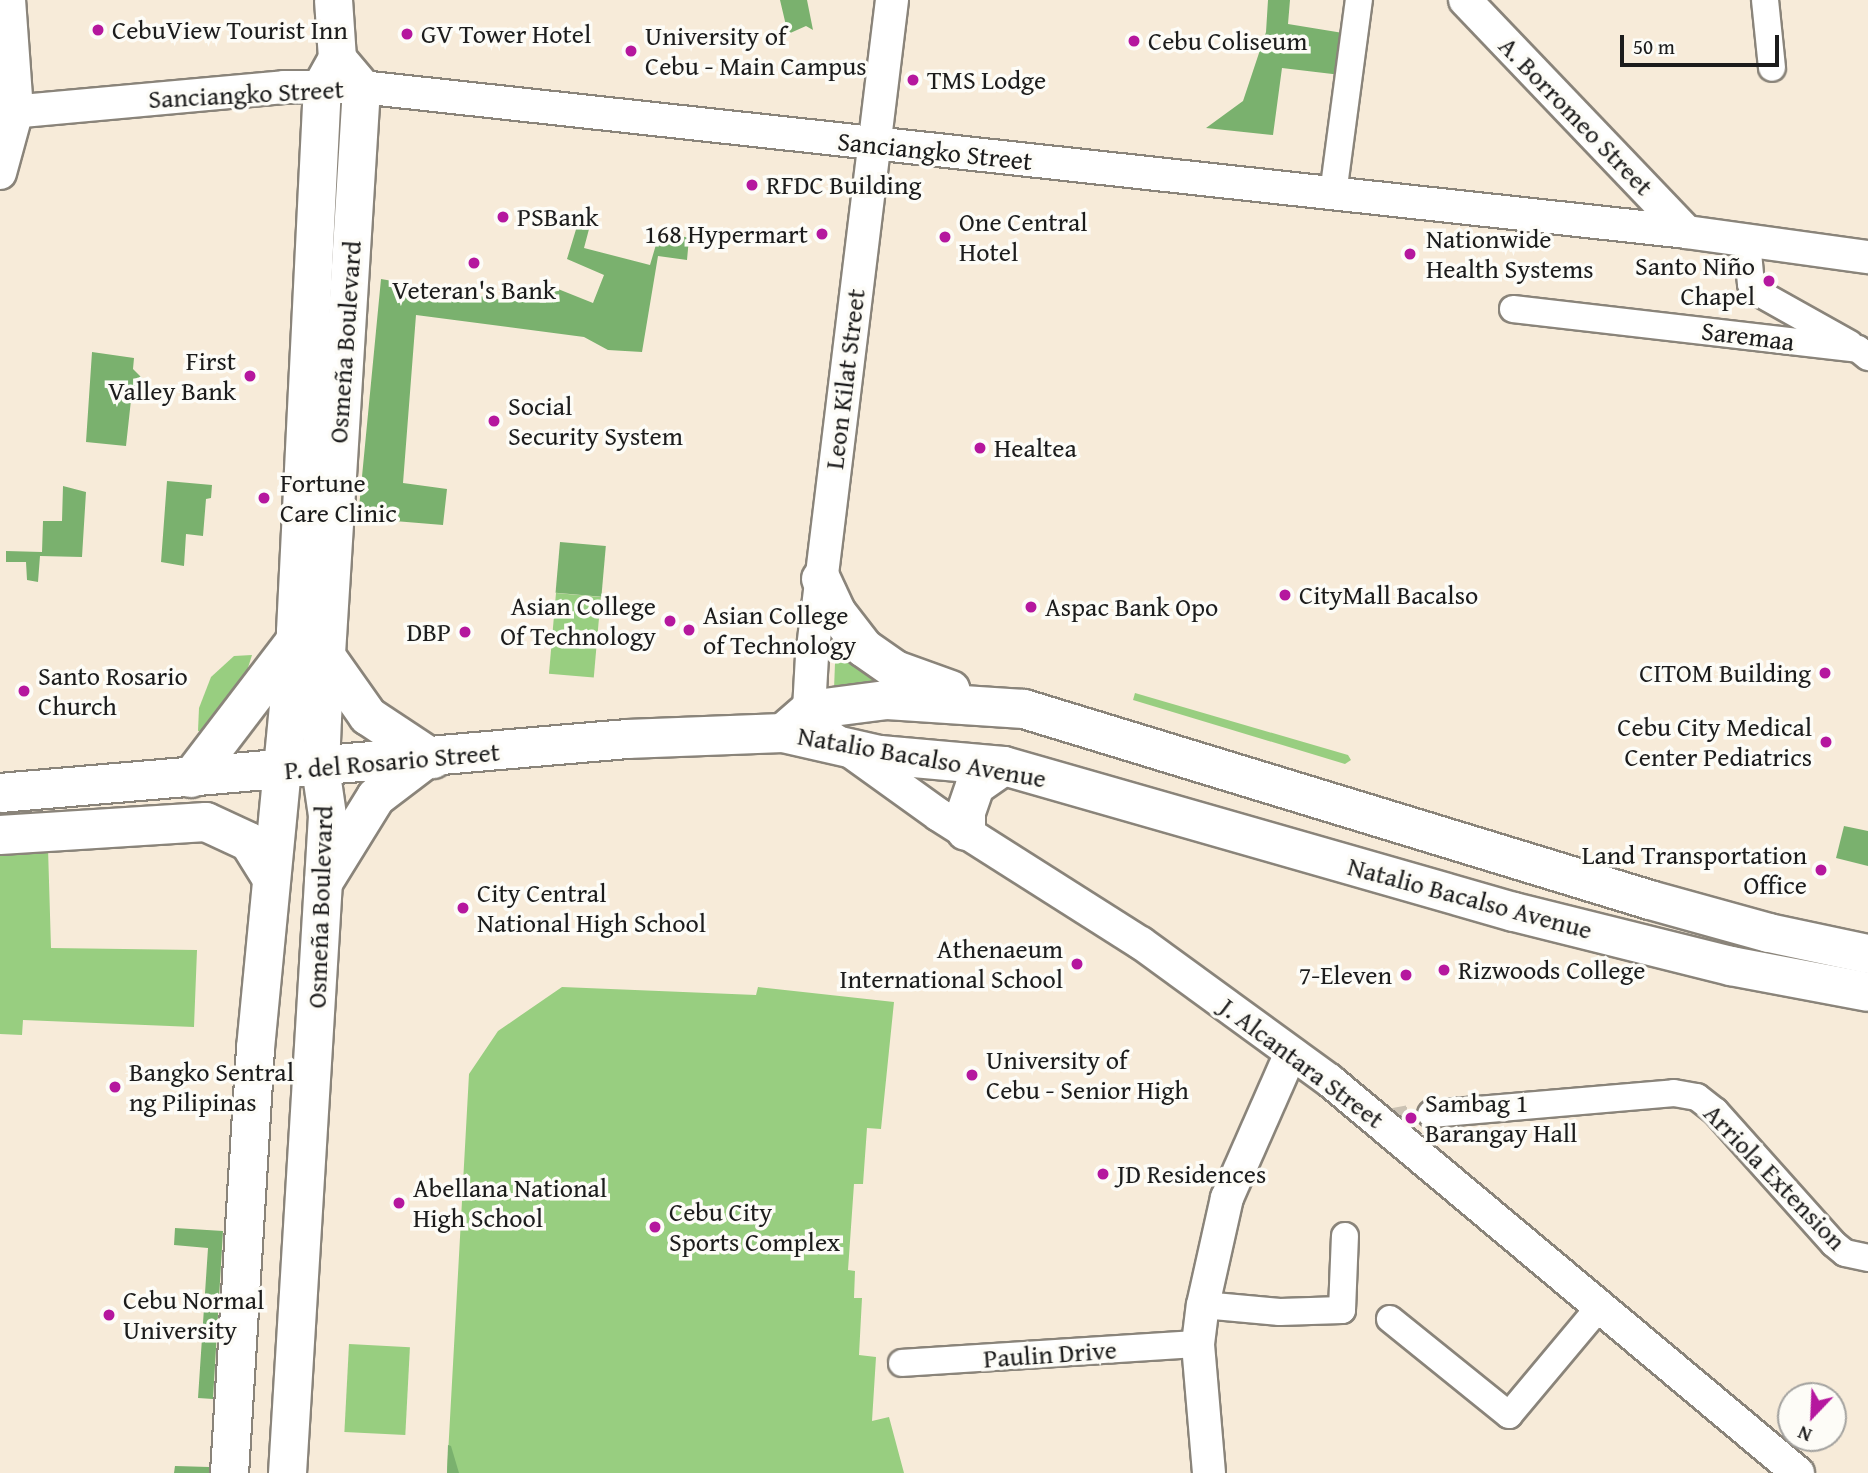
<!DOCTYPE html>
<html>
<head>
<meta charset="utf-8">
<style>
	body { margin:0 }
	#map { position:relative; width:1868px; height:1473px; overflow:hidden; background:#f7ebd9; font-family:"Gentium Book Plus",serif }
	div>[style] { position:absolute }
	.green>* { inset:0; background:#98ce80; transform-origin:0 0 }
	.forest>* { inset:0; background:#7ab16e; transform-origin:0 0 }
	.minor-tunnel>* { height:26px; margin-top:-13px; transform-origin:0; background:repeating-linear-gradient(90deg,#cbc2b3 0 26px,transparent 0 39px) }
	.roads { filter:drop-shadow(2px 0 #8a847a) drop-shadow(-2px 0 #8a847a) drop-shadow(0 2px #8a847a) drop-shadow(0 -2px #8a847a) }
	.minor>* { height:26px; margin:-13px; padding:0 13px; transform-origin:13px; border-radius:13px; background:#fff }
	.tertiary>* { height:32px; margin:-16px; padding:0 16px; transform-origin:16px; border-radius:16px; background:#fff }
	.secondary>* { height:37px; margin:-18.5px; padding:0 18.5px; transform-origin:18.5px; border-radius:18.5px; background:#fff }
	.primary>* { height:38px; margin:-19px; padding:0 19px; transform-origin:19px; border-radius:19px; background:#fff }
	.dots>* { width:19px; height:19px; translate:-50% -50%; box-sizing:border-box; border:4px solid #fdfcf7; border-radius:50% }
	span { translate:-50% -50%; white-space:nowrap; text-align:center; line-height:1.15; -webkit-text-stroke:7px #fdfcf7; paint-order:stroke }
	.poi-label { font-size:26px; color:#1c1c1c }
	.left { translate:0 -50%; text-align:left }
	.right { translate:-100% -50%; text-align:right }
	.street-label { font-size:26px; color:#1c1c1c }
	.north { position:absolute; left:1777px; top:1382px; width:70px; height:70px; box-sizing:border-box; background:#fdfcf7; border:2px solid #a3a29f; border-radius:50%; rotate:203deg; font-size:19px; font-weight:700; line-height:28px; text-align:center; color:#1c1c1c }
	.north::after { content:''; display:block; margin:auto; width:24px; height:32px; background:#b5179e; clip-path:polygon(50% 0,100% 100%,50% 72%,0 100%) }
	.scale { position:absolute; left:1620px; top:35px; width:159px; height:32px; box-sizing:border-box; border:4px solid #1c1c1c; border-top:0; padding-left:9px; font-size:21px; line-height:24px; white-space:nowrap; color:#1c1c1c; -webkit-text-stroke:5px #fdfcf7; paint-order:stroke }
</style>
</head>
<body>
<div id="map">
	<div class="green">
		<i style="left:556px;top:593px;width:45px;height:81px;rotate:5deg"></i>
		<i style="clip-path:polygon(836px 638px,899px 687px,834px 689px)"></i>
		<i style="clip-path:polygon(252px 655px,247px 671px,203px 732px,198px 731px,199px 708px,211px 677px,234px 656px)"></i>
		<i style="clip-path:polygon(1135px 693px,1348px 755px,1351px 760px,1345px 764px,1133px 700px)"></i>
		<i style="clip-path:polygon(48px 848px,51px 948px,197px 950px,194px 1027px,23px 1020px,22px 1035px,0 1034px,0 850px)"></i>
		<i style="clip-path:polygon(562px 987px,756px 995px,758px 987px,894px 1002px,881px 1129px,867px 1128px,863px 1184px,854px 1184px,848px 1270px,855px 1271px,854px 1298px,862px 1298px,859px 1355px,876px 1357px,872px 1421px,889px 1417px,904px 1473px,447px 1473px,469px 1074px,498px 1031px)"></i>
		<i style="left:349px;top:1344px;width:61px;height:88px;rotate:3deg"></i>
	</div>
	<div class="forest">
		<i style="clip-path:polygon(780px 0,807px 0,813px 30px,806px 26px,788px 34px)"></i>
		<i style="clip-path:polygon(1268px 0,1290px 0,1288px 24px,1343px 33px,1341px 75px,1282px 68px,1273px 135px,1206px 128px,1243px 101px,1266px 32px)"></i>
		<i style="clip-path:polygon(581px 213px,593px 214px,584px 248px,650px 265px,660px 231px,689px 238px,687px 260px,658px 256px,642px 352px,608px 350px,584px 337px,416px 315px,403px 483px,447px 489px,443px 525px,358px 518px,381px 279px,502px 300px,505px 290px,539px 299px,543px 283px,593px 303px,604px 275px,567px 259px)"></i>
		<i style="clip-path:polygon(92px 352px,134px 358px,133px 369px,158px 394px,131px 400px,126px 446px,86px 442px)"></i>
		<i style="clip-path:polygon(167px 481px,212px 485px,211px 498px,206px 499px,203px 536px,186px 534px,184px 566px,161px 562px)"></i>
		<i style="clip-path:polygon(63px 486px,86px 492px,82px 557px,40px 556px,38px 582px,27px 580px,26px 562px,6px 562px,6px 551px,42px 552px,43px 521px,62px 521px)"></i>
		<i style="left:560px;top:542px;width:46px;height:51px;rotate:5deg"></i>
		<i style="clip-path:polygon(1844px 826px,1868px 831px,1868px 866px,1836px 858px)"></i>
		<i style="clip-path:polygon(175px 1228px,223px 1231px,213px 1399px,198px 1398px,208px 1248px,174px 1245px)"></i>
		<i style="clip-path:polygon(448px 1445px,451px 1446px,459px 1473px,447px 1473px)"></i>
		<i style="clip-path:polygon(175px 1466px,209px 1467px,209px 1473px,174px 1473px)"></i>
	</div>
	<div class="minor-tunnel">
		<i style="left:1383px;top:1123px;width:49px;rotate:-10.6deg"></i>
	</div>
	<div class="roads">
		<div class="minor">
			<i style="left:1765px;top:0;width:68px;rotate:84.1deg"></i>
			<i style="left:1333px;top:194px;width:196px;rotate:-82.4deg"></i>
			<i style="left:1747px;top:242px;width:42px;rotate:84.6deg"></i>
			<i style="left:1751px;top:284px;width:12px;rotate:48deg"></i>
			<i style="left:1759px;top:293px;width:104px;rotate:29.3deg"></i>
			<i style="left:1513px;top:309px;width:347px;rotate:6.6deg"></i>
			<i style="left:1858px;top:349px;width:13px;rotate:39deg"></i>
			<i style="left:1431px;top:1114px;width:244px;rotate:-4.9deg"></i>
			<i style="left:1674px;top:1093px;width:23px;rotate:10deg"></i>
			<i style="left:1697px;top:1097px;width:23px;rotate:38deg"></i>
			<i style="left:1715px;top:1111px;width:178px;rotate:48.2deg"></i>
			<i style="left:1834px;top:1244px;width:14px;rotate:39deg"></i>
			<i style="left:1845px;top:1253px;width:24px;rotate:12deg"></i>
			<i style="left:1203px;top:1305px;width:77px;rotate:5.2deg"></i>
			<i style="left:1280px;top:1312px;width:62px;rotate:-1.8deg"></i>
			<i style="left:1342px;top:1310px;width:74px;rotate:-87.7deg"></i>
			<i style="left:1390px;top:1319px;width:153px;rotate:38.9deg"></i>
			<i style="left:1509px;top:1415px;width:142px;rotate:-50.1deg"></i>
			<i style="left:902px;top:1363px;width:297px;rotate:-3.7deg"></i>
		</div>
		<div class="tertiary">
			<i style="left:892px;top:0;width:661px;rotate:96.95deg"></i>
			<i style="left:812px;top:656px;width:54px;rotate:93.2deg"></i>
			<i style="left:809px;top:710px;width:20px;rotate:63deg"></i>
			<i style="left:818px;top:728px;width:149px;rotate:35.7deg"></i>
			<i style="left:939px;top:815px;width:239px;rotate:32.4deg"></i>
			<i style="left:1141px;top:943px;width:233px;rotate:36.1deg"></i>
			<i style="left:1329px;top:1080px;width:612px;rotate:39.96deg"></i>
			<i style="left:1465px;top:0;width:321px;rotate:46.3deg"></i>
			<i style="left:0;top:113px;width:285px;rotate:-5.2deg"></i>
			<i style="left:284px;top:87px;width:77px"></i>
			<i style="left:361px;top:87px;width:1334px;rotate:6.24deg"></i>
			<i style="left:1687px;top:232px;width:183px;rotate:7.9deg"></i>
			<i style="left:0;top:173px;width:64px;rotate:-74.7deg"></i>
			<i style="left:17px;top:111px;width:111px;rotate:-94.1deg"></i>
			<i style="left:1209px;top:1473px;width:129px;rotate:-94.9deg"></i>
			<i style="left:1198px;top:1344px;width:39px;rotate:-83deg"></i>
			<i style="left:1203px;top:1305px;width:110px;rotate:-77.4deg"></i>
			<i style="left:1227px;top:1198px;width:158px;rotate:-66.2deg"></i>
		</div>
		<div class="secondary">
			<i style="left:229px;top:1473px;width:426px;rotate:-86.5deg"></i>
			<i style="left:255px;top:1048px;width:419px;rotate:-84.5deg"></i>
			<i style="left:295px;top:631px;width:547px;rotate:-87.17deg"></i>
			<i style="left:322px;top:85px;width:31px;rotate:-61deg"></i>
			<i style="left:337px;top:58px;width:58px;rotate:-93.9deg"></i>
			<i style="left:287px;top:1473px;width:659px;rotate:-86.52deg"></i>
			<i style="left:327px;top:815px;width:49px;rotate:-98.3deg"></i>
			<i style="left:320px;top:767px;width:49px;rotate:-87.7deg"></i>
			<i style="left:322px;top:718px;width:632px;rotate:-86.46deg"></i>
			<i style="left:361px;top:87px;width:38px;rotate:-130deg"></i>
		</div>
		<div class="primary">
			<i style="left:821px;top:579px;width:38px;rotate:65deg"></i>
			<i style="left:837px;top:613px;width:44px;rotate:52.4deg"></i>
			<i style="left:864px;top:648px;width:38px;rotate:35deg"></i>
			<i style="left:895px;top:670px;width:59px;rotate:19.7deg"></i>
			<i style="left:325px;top:655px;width:75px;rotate:54.8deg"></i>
			<i style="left:368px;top:716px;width:78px;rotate:33.5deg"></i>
			<i style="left:783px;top:733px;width:35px;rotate:-41deg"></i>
			<i style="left:809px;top:710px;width:79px;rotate:-7.3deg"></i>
			<i style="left:887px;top:700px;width:137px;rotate:3.8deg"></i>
			<i style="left:1024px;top:709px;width:654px;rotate:16.97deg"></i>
			<i style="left:1650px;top:900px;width:123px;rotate:15.5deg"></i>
			<i style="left:1769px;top:933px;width:101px;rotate:12deg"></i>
			<i style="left:191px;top:778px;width:170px;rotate:-52.7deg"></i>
			<i style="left:0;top:793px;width:629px;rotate:-4.92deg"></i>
			<i style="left:627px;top:739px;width:156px;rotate:-2.2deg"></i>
			<i style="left:783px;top:733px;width:99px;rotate:12.8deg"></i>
			<i style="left:880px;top:755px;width:124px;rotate:5.1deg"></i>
			<i style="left:1004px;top:766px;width:530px;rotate:15.98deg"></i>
			<i style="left:1514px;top:912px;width:224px;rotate:14deg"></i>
			<i style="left:1731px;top:966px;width:139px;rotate:10.7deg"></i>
			<i style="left:966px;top:831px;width:19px;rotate:-90deg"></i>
			<i style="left:966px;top:812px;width:28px;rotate:-71deg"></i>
			<i style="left:975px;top:786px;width:35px;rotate:-35deg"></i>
			<i style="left:0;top:835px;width:206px;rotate:-3.6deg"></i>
			<i style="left:206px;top:822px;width:47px;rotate:24.9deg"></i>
			<i style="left:249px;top:842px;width:38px;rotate:58deg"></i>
			<i style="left:324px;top:881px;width:99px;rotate:-58.2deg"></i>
			<i style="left:376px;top:797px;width:61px;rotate:-37.1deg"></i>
		</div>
	</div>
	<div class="dots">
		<i style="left:98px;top:30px;background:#b5179e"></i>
		<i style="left:407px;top:34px;background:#b5179e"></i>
		<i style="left:1134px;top:41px;background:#b5179e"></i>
		<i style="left:631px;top:51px;background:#b5179e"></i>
		<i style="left:913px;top:80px;background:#b5179e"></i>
		<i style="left:752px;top:185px;background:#b5179e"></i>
		<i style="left:503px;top:217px;background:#b5179e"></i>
		<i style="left:822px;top:234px;background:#b5179e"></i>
		<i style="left:945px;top:237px;background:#b5179e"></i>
		<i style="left:1410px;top:254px;background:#b5179e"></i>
		<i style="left:474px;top:263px;background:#b5179e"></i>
		<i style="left:1769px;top:281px;background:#b5179e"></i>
		<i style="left:250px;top:376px;background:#b5179e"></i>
		<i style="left:494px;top:421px;background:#b5179e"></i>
		<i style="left:980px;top:448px;background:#b5179e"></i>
		<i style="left:264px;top:498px;background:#b5179e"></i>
		<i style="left:1285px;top:595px;background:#b5179e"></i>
		<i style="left:1031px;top:607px;background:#b5179e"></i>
		<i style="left:670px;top:621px;background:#b5179e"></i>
		<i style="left:689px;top:630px;background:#b5179e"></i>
		<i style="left:465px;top:632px;background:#b5179e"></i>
		<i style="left:1825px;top:673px;background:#b5179e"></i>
		<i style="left:24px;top:691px;background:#b5179e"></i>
		<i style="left:1826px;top:742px;background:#b5179e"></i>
		<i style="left:1821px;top:870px;background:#b5179e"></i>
		<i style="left:463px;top:908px;background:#b5179e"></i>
		<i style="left:1077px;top:964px;background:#b5179e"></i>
		<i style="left:1444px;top:970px;background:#b5179e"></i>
		<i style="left:1406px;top:975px;background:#b5179e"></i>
		<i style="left:972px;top:1075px;background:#b5179e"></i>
		<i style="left:115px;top:1087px;background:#b5179e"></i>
		<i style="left:1411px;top:1118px;background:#b5179e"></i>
		<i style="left:1103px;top:1174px;background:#b5179e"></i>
		<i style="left:399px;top:1203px;background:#b5179e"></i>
		<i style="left:655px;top:1227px;background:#b5179e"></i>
		<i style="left:109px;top:1315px;background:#b5179e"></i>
	</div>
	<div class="poi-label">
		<span class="left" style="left:112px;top:30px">CebuView Tourist Inn</span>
		<span class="left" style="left:421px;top:34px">GV Tower Hotel</span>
		<span class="left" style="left:645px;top:51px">University of<br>Cebu - Main Campus</span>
		<span class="left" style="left:1148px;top:41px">Cebu Coliseum</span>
		<span class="left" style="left:927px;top:80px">TMS Lodge</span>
		<span class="left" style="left:766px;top:185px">RFDC Building</span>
		<span class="left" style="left:517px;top:217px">PSBank</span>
		<span class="left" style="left:959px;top:237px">One Central<br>Hotel</span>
		<span class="right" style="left:808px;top:234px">168 Hypermart</span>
		<span class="left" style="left:1426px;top:254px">Nationwide<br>Health Systems</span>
		<span class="right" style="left:1755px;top:281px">Santo Niño<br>Chapel</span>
		<span style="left:474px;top:290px">Veteran's Bank</span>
		<span class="right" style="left:236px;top:376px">First<br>Valley Bank</span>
		<span class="left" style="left:508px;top:421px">Social<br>Security System</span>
		<span class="left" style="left:994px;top:448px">Healtea</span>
		<span class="left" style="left:280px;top:498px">Fortune<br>Care Clinic</span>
		<span class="left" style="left:1299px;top:595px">CityMall Bacalso</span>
		<span class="right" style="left:656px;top:621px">Asian College<br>Of Technology</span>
		<span class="left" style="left:1045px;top:607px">Aspac Bank Opo</span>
		<span class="left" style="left:703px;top:630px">Asian College<br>of Technology</span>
		<span class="right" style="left:451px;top:632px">DBP</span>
		<span class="right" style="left:1811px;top:673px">CITOM Building</span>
		<span class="left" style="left:38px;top:691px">Santo Rosario<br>Church</span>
		<span class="right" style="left:1812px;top:742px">Cebu City Medical<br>Center Pediatrics</span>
		<span class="right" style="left:1807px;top:870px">Land Transportation<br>Office</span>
		<span class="left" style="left:477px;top:908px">City Central<br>National High School</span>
		<span class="right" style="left:1063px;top:964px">Athenaeum<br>International School</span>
		<span class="left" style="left:1458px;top:970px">Rizwoods College</span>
		<span class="right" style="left:1392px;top:975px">7-Eleven</span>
		<span class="left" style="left:986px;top:1075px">University of<br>Cebu - Senior High</span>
		<span class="left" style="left:129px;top:1087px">Bangko Sentral<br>ng Pilipinas</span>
		<span class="left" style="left:1425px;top:1118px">Sambag 1<br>Barangay Hall</span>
		<span class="left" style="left:1117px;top:1174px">JD Residences</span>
		<span class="left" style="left:413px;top:1203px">Abellana National<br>High School</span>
		<span class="left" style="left:669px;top:1227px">Cebu City<br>Sports Complex</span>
		<span class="left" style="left:123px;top:1315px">Cebu Normal<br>University</span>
	</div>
	<div class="street-label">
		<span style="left:246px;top:94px;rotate:-3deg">Sanciangko Street</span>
		<span style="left:1576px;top:116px;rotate:46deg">A. Borromeo Street</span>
		<span style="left:935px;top:151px;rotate:6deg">Sanciangko Street</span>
		<span style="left:1748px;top:336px;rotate:7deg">Saremaa</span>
		<span style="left:345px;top:342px;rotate:-86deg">Osmeña Boulevard</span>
		<span style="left:845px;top:379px;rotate:-83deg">Leon Kilat Street</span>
		<span style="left:922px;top:757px;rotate:10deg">Natalio Bacalso Avenue</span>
		<span style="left:392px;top:761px;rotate:-5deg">P. del Rosario Street</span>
		<span style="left:1470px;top:898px;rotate:15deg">Natalio Bacalso Avenue</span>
		<span style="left:320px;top:907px;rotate:-88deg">Osmeña Boulevard</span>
		<span style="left:1302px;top:1063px;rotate:37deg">J. Alcantara Street</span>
		<span style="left:1775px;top:1177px;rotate:46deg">Arriola Extension</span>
		<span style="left:1050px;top:1354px;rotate:-4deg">Paulin Drive</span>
	</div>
	<div class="north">N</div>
	<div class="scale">50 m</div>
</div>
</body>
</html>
